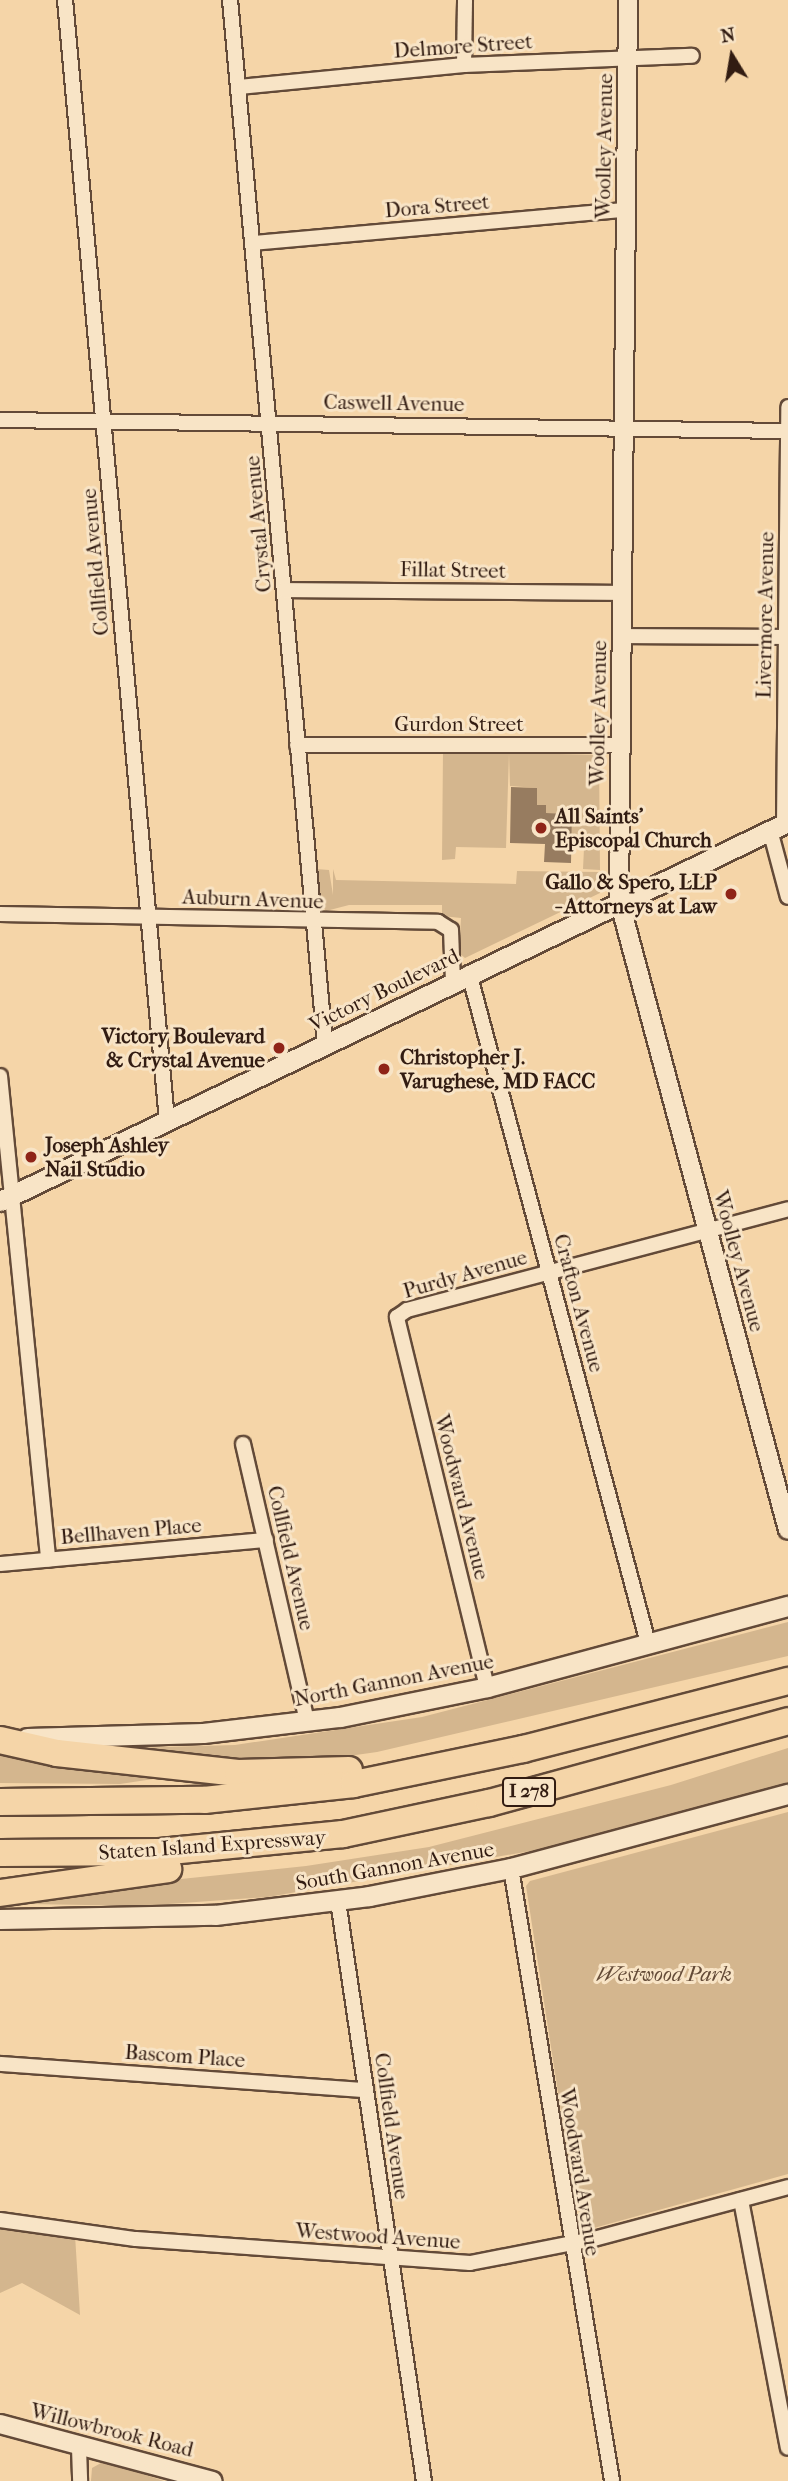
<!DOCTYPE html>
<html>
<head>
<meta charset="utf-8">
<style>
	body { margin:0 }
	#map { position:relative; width:788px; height:2481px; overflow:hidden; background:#f5d5a8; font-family:"IM FELL French Canon",serif }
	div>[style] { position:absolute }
	.green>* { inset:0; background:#d4b68e }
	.building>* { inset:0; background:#977c60 }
	.roads { filter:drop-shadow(2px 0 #634a38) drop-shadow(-2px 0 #634a38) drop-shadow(0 2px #634a38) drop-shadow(0 -2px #634a38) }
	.minor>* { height:14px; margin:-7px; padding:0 7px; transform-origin:7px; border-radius:7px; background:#f8e4c6 }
	.tertiary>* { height:18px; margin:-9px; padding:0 9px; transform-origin:9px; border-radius:9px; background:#f8e4c6 }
	.secondary>* { height:19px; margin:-9.5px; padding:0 9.5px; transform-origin:9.5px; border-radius:9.5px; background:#f8e4c6 }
	.motorway>* { height:26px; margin:-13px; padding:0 13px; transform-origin:13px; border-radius:13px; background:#f5d5a8 }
	.dots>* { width:19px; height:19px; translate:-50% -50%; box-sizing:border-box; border:4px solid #f8e4c6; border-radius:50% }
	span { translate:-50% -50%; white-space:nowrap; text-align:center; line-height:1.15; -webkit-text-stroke:6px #f8e4c6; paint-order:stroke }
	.shield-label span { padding:2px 5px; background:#f8e4c6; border:2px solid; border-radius:5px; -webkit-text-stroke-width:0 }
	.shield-label { font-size:19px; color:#321c12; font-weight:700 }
	.street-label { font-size:21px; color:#321c12 }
	.poi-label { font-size:21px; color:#321c12; font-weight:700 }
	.left { translate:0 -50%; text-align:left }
	.right { translate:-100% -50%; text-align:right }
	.park-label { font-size:21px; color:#634a37; font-style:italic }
	.north { position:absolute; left:697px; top:21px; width:70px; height:70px; -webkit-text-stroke:5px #f8e4c6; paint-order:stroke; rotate:349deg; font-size:19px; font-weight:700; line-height:28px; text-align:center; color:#321c12 }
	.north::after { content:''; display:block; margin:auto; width:24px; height:32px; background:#321c12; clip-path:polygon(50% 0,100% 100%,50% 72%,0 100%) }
</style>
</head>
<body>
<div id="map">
	<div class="green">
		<i style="clip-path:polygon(443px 751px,599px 755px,600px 870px,583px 869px,584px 848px,571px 848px,572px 814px,546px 813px,537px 805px,537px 788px,510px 786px,509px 754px,506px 848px,456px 847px,455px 859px,442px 860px)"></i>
		<i style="clip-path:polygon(316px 869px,329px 870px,333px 895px,333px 869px,336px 880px,516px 884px,517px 871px,600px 872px,600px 893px,465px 958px,459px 953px,461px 918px,442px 916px,442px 905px,349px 905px,326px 911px,320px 904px)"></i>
		<i style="clip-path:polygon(788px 1622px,788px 1656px,377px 1752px,285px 1765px,95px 1749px,235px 1745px,422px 1717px)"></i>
		<i style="clip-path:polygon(788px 1748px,788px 1786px,570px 1844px,268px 1897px,140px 1906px,31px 1904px,123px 1885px,306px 1866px,429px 1847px,671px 1785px)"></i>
		<i style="clip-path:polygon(0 1753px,159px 1776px,160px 1778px,120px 1784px,0 1783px)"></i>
		<i style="clip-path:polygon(788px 1812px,788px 2174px,594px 2228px,579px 2212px,574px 2195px,526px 1886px,530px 1881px)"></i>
		<i style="clip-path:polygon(0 2224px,75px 2235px,80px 2315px,22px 2283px,0 2293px)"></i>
		<i style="clip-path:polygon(101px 2463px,124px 2468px,164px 2481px,91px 2481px,92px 2468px)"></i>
	</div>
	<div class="building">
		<i style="clip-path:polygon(511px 787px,537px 788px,537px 805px,546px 805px,546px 813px,572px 814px,571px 863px,544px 862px,545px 844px,510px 843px)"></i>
	</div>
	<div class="roads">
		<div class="minor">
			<i style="left:65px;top:0;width:1125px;rotate:84.8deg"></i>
			<i style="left:230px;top:0;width:1048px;rotate:84.8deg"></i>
			<i style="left:464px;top:65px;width:65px;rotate:-89.1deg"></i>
			<i style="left:239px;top:87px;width:226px;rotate:-5.6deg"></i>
			<i style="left:464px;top:65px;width:228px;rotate:-2.3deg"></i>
			<i style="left:253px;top:243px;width:374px;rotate:-5.1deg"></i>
			<i style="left:0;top:420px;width:788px;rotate:0.8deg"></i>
			<i style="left:284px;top:590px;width:338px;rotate:0.5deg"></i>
			<i style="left:621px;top:636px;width:165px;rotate:0.3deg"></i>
			<i style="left:297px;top:745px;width:323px"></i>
			<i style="left:784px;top:823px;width:416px;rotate:-89.4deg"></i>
			<i style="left:770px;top:830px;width:69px;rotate:75deg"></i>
			<i style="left:0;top:914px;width:438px;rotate:1deg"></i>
			<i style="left:438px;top:922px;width:15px;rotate:32deg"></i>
			<i style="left:451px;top:930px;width:51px;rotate:87.8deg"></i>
			<i style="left:469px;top:973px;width:693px;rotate:75.04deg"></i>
			<i style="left:0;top:1076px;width:486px;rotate:84.3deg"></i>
			<i style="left:243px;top:1444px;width:285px;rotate:77deg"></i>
			<i style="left:0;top:1564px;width:267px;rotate:-5.2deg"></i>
			<i style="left:487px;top:1687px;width:381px;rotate:-103.7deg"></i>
			<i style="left:397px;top:1317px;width:12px;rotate:-35deg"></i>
			<i style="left:407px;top:1310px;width:394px;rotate:-14.8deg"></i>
			<i style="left:511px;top:1868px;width:621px;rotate:80.64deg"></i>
			<i style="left:338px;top:1901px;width:586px;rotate:81.57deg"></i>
			<i style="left:0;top:2064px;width:367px;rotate:4.1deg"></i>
			<i style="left:741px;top:2200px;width:252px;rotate:79.3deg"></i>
			<i style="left:0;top:2220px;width:137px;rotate:8deg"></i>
			<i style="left:136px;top:2239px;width:335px;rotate:4.1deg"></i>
			<i style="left:470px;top:2263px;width:126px;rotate:-11deg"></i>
			<i style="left:594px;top:2239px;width:201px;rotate:-15deg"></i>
			<i style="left:79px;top:2448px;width:33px;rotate:88deg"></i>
		</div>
		<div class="tertiary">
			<i style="left:628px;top:0;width:900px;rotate:90.57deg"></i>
			<i style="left:619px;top:900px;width:652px;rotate:74.98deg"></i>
			<i style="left:0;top:2424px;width:220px;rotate:15deg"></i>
		</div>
		<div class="secondary">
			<i style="left:0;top:1201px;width:874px;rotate:-25.69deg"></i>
			<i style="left:27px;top:1738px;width:176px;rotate:-1.6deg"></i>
			<i style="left:203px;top:1733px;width:138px;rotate:-6.7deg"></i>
			<i style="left:340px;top:1717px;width:150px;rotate:-11.5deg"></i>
			<i style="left:487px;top:1687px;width:312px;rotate:-15.1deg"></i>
			<i style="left:0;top:1919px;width:215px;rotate:-1.1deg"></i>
			<i style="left:215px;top:1915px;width:155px;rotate:-7deg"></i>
			<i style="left:369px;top:1896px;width:145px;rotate:-11.2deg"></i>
			<i style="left:511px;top:1868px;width:287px;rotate:-15deg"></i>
		</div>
		<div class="motorway">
			<i style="left:0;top:1740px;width:58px;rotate:12.8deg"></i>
			<i style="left:57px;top:1753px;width:182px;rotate:6.3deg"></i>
			<i style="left:238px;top:1773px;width:111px;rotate:-1.5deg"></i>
			<i style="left:0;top:1802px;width:204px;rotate:-0.6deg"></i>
			<i style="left:204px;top:1800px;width:151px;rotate:-6.1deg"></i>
			<i style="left:354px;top:1784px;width:173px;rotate:-11.7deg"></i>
			<i style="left:523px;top:1749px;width:274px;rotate:-14.4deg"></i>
			<i style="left:0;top:1853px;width:160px;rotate:-0.4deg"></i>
			<i style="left:160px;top:1852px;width:184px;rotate:-5.6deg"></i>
			<i style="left:343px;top:1834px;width:149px;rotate:-12deg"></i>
			<i style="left:489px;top:1803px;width:310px;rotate:-15.3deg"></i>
			<i style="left:0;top:1893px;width:170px;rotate:-8.1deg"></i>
		</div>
	</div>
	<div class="dots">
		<i style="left:541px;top:828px;background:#8f2418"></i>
		<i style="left:731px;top:894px;background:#8f2418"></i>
		<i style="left:279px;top:1048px;background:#8f2418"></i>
		<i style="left:384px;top:1069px;background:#8f2418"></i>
		<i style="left:31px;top:1157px;background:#8f2418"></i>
	</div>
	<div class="shield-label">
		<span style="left:529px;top:1792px">I 278</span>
	</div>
	<div class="street-label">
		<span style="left:463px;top:46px;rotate:-4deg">Delmore Street</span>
		<span style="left:604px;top:146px;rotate:-89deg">Woolley Avenue</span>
		<span style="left:437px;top:206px;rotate:-5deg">Dora Street</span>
		<span style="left:394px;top:403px;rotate:1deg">Caswell Avenue</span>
		<span style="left:258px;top:524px;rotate:-95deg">Crystal Avenue</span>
		<span style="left:95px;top:562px;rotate:-95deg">Collfield Avenue</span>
		<span style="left:453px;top:570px;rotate:1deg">Fillat Street</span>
		<span style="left:765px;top:615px;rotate:-89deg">Livermore Avenue</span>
		<span style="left:598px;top:713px;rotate:-89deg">Woolley Avenue</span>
		<span style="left:459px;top:724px">Gurdon Street</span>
		<span style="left:253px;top:899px;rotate:2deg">Auburn Avenue</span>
		<span style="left:384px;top:990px;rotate:-26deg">Victory Boulevard</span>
		<span style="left:739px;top:1261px;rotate:75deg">Woolley Avenue</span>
		<span style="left:465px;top:1274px;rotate:-16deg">Purdy Avenue</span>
		<span style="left:579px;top:1303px;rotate:75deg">Crafton Avenue</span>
		<span style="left:462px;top:1497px;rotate:76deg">Woodward Avenue</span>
		<span style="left:131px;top:1531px;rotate:-5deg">Bellhaven Place</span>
		<span style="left:291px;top:1558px;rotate:77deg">Collfield Avenue</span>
		<span style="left:394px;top:1680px;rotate:-11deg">North Gannon Avenue</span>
		<span style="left:212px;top:1845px;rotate:-4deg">Staten Island Expressway</span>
		<span style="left:395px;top:1866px;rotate:-10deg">South Gannon Avenue</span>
		<span style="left:185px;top:2056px;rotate:4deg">Bascom Place</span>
		<span style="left:392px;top:2126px;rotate:82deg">Collfield Avenue</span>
		<span style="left:580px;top:2172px;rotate:81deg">Woodward Avenue</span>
		<span style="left:378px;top:2236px;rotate:4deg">Westwood Avenue</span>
		<span style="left:112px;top:2430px;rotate:14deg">Willowbrook Road</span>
	</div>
	<div class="poi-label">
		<span class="left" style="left:555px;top:828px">All Saints'<br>Episcopal Church</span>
		<span class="right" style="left:717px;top:894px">Gallo &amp; Spero, LLP<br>- Attorneys at Law</span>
		<span class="right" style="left:265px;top:1048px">Victory Boulevard<br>&amp; Crystal Avenue</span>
		<span class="left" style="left:400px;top:1069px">Christopher J.<br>Varughese, MD FACC</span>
		<span class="left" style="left:45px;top:1157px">Joseph Ashley<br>Nail Studio</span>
	</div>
	<div class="park-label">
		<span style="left:664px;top:1974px">Westwood Park</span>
	</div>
	<div class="north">N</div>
</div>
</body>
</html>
